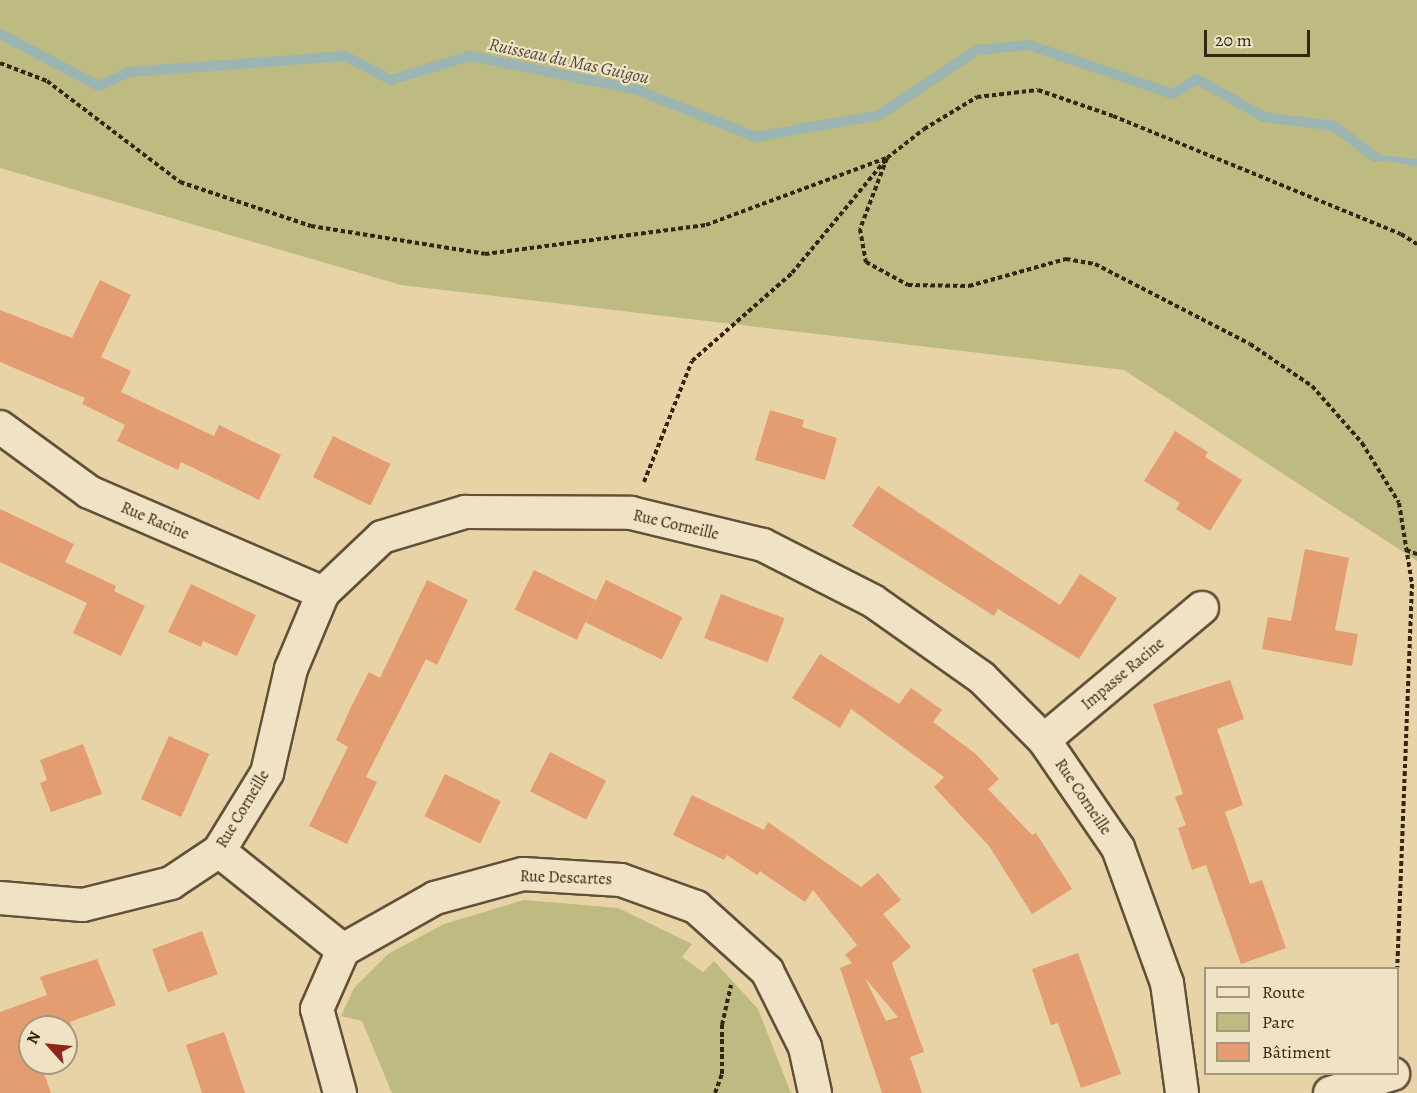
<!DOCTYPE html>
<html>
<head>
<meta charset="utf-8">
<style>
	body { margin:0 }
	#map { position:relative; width:1417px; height:1093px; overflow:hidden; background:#e8d3a6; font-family:Alegreya,serif }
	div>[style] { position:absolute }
	.green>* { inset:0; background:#bdba82 }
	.water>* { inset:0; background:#9bb5b2 }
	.stream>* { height:10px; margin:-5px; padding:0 5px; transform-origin:5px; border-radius:5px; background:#9bb5b2 }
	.building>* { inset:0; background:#e39d71; transform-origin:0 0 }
	.path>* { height:4px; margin-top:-2px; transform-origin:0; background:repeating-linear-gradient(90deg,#342613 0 4.5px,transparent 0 7.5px) }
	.roads { filter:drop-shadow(2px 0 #615138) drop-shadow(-2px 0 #615138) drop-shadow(0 2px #615138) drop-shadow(0 -2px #615138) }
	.minor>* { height:32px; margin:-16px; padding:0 16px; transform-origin:16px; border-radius:16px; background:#f0e2c5 }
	span { translate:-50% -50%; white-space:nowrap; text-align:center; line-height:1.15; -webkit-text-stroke:4.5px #f0e2c5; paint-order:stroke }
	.street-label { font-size:16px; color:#342613 }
	.water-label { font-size:18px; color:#4e4a3b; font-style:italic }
	.legend { position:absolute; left:1204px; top:967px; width:195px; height:108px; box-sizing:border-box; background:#f0e2c5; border:2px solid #a5977e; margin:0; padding:8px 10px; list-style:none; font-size:18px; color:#342613 }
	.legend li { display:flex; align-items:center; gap:12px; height:30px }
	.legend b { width:30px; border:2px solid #a5977e }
	.north { position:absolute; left:18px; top:1015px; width:60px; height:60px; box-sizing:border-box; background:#f0e2c5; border:2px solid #a5977e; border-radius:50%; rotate:297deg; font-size:16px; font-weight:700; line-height:24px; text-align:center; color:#342613 }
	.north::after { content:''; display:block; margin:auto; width:21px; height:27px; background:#8f2418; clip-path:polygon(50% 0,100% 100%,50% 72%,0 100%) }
	.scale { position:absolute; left:1204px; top:30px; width:106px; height:27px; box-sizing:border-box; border:3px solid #342613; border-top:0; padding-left:8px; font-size:18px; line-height:21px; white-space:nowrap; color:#342613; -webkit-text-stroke:4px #f0e2c5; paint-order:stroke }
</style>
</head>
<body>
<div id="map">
	<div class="green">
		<i style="clip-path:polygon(0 0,1417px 0,1417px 561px,1124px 370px,401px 285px,0 168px)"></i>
		<i style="clip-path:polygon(524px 900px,618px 908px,692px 944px,682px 957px,703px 972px,714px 961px,758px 1009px,791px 1093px,392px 1093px,362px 1021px,341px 1016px,354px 988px,388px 954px,444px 924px)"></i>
	</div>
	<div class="water">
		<i style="clip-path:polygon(1366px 143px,1380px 155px,1417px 159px,1417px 167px,1389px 161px,1373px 162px,1357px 149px)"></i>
	</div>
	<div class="stream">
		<i style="left:0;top:34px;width:112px;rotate:27.7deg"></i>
		<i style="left:99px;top:86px;width:33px;rotate:-25deg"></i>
		<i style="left:129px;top:72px;width:217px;rotate:-4.2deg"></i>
		<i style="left:345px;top:56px;width:52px;rotate:27.6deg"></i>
		<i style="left:391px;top:80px;width:83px;rotate:-16.9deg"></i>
		<i style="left:470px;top:56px;width:170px;rotate:11.5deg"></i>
		<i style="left:637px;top:90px;width:128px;rotate:21.6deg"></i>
		<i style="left:756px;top:137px;width:125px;rotate:-10.1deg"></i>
		<i style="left:879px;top:115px;width:118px;rotate:-33.6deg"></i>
		<i style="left:977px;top:50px;width:52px;rotate:-5.5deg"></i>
		<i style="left:1029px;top:45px;width:152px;rotate:18.8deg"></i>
		<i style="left:1173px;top:94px;width:28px;rotate:-32deg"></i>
		<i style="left:1197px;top:79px;width:77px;rotate:29.6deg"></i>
		<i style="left:1264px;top:117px;width:71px;rotate:7.3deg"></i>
		<i style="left:1334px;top:126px;width:46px;rotate:37.1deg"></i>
	</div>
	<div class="building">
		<i style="clip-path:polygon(100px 280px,131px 295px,101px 357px,131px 371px,121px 392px,214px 436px,219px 425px,281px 455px,259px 500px,181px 462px,178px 470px,117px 441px,125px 425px,82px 404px,85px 398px,0 362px,0 310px,72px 338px)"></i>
		<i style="clip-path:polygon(770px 410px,804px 420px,802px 427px,837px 438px,825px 480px,755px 460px)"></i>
		<i style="clip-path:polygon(1175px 431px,1208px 452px,1205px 457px,1242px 480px,1210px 531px,1176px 509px,1180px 503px,1144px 481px)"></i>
		<i style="left:333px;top:436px;width:64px;height:46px;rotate:26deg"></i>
		<i style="clip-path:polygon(878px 486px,1060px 605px,1080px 574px,1117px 598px,1079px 659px,998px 609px,994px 616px,852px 526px)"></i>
		<i style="clip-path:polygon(0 509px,74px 544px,65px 562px,116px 586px,114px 591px,145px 606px,121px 656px,73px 633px,87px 603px,0 562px)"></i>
		<i style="clip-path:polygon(1305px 549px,1349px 558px,1335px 630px,1358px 634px,1352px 666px,1262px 649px,1268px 617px,1291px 621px)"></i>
		<i style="left:534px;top:570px;width:69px;height:44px;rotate:26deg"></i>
		<i style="clip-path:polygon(427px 580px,468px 600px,437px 665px,426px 659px,366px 777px,377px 782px,347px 844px,309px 826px,348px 747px,336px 740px,352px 705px,369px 672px,380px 678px)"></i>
		<i style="left:606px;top:580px;width:85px;height:47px;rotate:26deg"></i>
		<i style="clip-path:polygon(191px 584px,256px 615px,237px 656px,203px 641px,201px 647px,168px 632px)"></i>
		<i style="left:721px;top:594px;width:68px;height:47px;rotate:21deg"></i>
		<i style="clip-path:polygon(820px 654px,899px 704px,911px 688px,942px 710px,933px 722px,976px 754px,999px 779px,988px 789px,1032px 835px,1036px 833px,1072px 889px,1032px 914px,989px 846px,934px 787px,944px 777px,851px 709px,840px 728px,792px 698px)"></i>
		<i style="clip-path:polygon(1230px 680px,1244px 719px,1217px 729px,1243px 805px,1225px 812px,1250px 884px,1262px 880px,1286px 948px,1241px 964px,1206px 865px,1192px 870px,1178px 828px,1186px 825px,1175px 797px,1183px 794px,1153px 704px)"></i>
		<i style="left:169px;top:736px;width:44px;height:69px;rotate:24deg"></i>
		<i style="clip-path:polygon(83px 744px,102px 794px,51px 812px,40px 783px,47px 780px,40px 760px)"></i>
		<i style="left:550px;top:752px;width:63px;height:44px;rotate:27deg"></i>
		<i style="left:445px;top:774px;width:62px;height:47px;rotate:26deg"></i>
		<i style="clip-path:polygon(evenodd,692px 795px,764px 830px,768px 822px,861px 887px,878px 873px,901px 900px,883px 914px,911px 947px,892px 963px,924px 1052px,910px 1057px,922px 1093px,882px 1093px,840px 968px,852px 963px,845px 955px,857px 945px,813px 890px,805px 902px,760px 871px,757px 875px,727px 855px,724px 860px,673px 835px,692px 795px,865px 978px,898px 1017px,886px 1021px,865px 978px)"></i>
		<i style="left:202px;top:931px;width:46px;height:53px;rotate:70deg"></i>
		<i style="clip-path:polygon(1078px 953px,1121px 1074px,1081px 1088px,1058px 1023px,1051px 1025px,1032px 969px)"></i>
		<i style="clip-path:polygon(97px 959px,116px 1005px,70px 1022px,78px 1044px,66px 1048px,66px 1027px,30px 1027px,30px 1063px,47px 1063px,41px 1065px,51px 1093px,0 1093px,0 1012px,47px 995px,40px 977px)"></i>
		<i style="clip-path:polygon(224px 1032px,245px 1093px,202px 1093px,186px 1045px)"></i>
	</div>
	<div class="path">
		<i style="left:0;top:63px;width:50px;rotate:21deg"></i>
		<i style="left:47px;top:81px;width:167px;rotate:37.2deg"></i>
		<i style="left:180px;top:182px;width:138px;rotate:18.6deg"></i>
		<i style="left:311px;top:226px;width:176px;rotate:9.1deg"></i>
		<i style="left:485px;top:254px;width:223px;rotate:-7.5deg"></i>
		<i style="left:706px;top:225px;width:192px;rotate:-20.4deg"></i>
		<i style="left:887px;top:158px;width:76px;rotate:110.8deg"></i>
		<i style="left:860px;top:229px;width:34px;rotate:80deg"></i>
		<i style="left:866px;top:262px;width:48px;rotate:28.7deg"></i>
		<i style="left:908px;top:285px;width:61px;rotate:0.9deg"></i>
		<i style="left:969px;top:286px;width:101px;rotate:-15.6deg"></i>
		<i style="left:1066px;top:259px;width:29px;rotate:10deg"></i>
		<i style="left:1095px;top:264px;width:174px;rotate:27.3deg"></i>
		<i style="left:1250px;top:344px;width:75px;rotate:34.1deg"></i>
		<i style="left:1312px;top:386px;width:76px;rotate:48.7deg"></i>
		<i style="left:1362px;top:443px;width:70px;rotate:58.3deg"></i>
		<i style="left:1399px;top:503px;width:82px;rotate:80.9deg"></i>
		<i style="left:1412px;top:584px;width:384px;rotate:92.2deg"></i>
		<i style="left:644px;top:482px;width:130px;rotate:-68.4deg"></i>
		<i style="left:692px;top:361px;width:133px;rotate:-41.3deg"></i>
		<i style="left:792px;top:273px;width:149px;rotate:-50.4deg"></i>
		<i style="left:887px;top:158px;width:47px;rotate:-38.1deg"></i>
		<i style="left:924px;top:129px;width:62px;rotate:-31.1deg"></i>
		<i style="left:977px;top:97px;width:61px;rotate:-6.5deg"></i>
		<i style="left:1038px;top:90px;width:79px;rotate:19.1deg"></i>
		<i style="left:1113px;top:116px;width:311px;rotate:22.3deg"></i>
		<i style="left:1401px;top:234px;width:19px;rotate:32deg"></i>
		<i style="left:1406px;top:550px;width:12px;rotate:20deg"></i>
		<i style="left:715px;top:1093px;width:20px;rotate:-70deg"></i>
		<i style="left:722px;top:1074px;width:49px;rotate:-90deg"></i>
		<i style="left:722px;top:1025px;width:41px;rotate:-77.3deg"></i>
	</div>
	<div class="roads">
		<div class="minor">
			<i style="left:0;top:427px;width:110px;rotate:36.1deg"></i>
			<i style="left:89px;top:492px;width:255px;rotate:23.3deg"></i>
			<i style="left:1044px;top:740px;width:206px;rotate:-39.9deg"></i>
			<i style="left:219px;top:851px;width:159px;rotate:38.6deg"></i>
			<i style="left:343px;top:950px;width:106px;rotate:-29.5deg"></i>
			<i style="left:435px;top:898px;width:91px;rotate:-15.3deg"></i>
			<i style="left:523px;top:874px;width:98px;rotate:3.5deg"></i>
			<i style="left:621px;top:880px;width:80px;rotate:19.8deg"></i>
			<i style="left:696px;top:907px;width:96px;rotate:42deg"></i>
			<i style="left:767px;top:971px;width:85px;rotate:63.4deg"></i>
			<i style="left:805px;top:1047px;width:47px;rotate:77.7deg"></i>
			<i style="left:0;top:898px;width:83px;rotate:4.8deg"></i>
			<i style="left:83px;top:905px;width:91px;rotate:-14deg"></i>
			<i style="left:171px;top:883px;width:58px;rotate:-33.7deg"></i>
			<i style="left:219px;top:851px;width:92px;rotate:-58.4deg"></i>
			<i style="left:267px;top:773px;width:107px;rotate:-77deg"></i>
			<i style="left:291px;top:669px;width:82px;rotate:-67.2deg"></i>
			<i style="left:323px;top:593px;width:81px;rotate:-43.5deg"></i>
			<i style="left:382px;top:537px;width:87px;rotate:-16.8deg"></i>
			<i style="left:465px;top:512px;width:166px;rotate:0.3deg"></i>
			<i style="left:631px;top:513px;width:136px;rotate:13.6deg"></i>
			<i style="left:763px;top:545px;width:123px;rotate:27deg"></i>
			<i style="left:873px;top:601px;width:133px;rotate:35.2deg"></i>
			<i style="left:982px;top:678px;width:88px;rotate:45deg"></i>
			<i style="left:1044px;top:740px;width:131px;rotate:55.6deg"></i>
			<i style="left:1118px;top:848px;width:144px;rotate:70.1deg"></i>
			<i style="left:1167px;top:983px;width:111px;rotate:82.2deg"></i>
			<i style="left:340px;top:1093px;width:87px;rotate:-105.3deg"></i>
			<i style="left:317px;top:1009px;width:64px;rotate:-66.2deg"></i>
			<i style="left:1330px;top:1093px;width:66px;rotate:-16.8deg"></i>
		</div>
	</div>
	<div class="street-label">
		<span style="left:155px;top:521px;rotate:23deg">Rue Racine</span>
		<span style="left:676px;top:525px;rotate:13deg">Rue Corneille</span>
		<span style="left:1123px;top:674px;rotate:-40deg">Impasse Racine</span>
		<span style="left:1083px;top:797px;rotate:56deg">Rue Corneille</span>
		<span style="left:243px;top:809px;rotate:-59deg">Rue Corneille</span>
		<span style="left:566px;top:878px;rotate:2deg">Rue Descartes</span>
	</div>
	<div class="water-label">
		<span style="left:569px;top:61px;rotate:12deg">Ruisseau du Mas Guigou</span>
	</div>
	<ul class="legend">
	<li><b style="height:8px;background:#f0e2c5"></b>Route</li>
	<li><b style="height:16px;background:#bdba82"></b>Parc</li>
	<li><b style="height:16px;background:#e39d71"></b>Bâtiment</li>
	</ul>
	<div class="north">N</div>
	<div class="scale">20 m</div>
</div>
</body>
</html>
